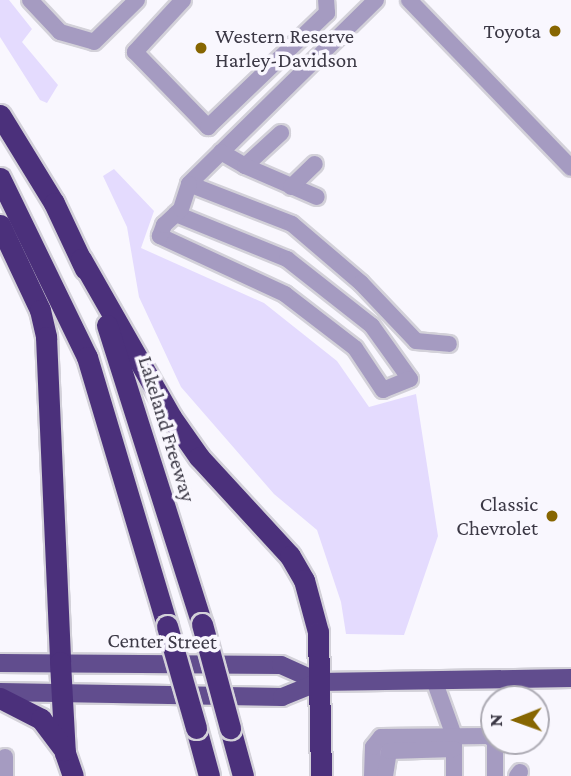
<!DOCTYPE html>
<html>
<head>
<meta charset="utf-8">
<style>
	body { margin:0 }
	#map { position:relative; width:571px; height:776px; overflow:hidden; background:#f9f7fe; font-family:"Crimson Pro",serif }
	div>[style] { position:absolute }
	.water>* { inset:0; background:#e4dbfe }
	.roads { filter:drop-shadow(2px 0 #d3d1d9) drop-shadow(-2px 0 #d3d1d9) drop-shadow(0 2px #d3d1d9) drop-shadow(0 -2px #d3d1d9) }
	.minor>* { height:16px; margin:-8px; padding:0 8px; transform-origin:8px; border-radius:8px; background:#a59bc1 }
	.major>* { height:18px; margin:-9px; padding:0 9px; transform-origin:9px; border-radius:9px; background:#614d8e }
	.highway>* { height:21px; margin:-10.5px; padding:0 10.5px; transform-origin:10.5px; border-radius:10.5px; background:#4b307b }
	.bridges { filter:drop-shadow(2px 0 #d3d1d9) drop-shadow(-2px 0 #d3d1d9) drop-shadow(0 2px #d3d1d9) drop-shadow(0 -2px #d3d1d9) }
	.highway-bridge>* { height:21px; margin:-10.5px; padding:0 10.5px; transform-origin:10.5px; border-radius:10.5px; background:#4b307b }
	.dots>* { width:19px; height:19px; translate:-50% -50%; box-sizing:border-box; border:4px solid #f9f7fe; border-radius:50% }
	span { translate:-50% -50%; white-space:nowrap; text-align:center; line-height:1.15; -webkit-text-stroke:7px #f9f7fe; paint-order:stroke }
	.poi-label { font-size:21px; color:#3b3845 }
	.right { translate:-100% -50%; text-align:right }
	.left { translate:0 -50%; text-align:left }
	.street-label { font-size:21px; color:#3b3845 }
	.north { position:absolute; left:480px; top:685px; width:70px; height:70px; box-sizing:border-box; background:#f9f7fe; border:2px solid #adabb4; border-radius:50%; rotate:269deg; font-size:19px; font-weight:700; line-height:28px; text-align:center; color:#3b3845 }
	.north::after { content:''; display:block; margin:auto; width:24px; height:32px; background:#876601; clip-path:polygon(50% 0,100% 100%,50% 72%,0 100%) }
</style>
</head>
<body>
<div id="map">
	<div class="water">
		<i style="clip-path:polygon(0 0,9px 0,32px 29px,22px 42px,58px 85px,47px 103px,40px 100px,0 37px)"></i>
		<i style="clip-path:polygon(114px 169px,154px 211px,141px 248px,264px 303px,337px 361px,369px 407px,416px 394px,438px 536px,404px 635px,346px 634px,341px 602px,317px 530px,274px 494px,181px 387px,139px 297px,127px 227px,103px 176px)"></i>
	</div>
	<div class="roads">
		<div class="minor">
			<i style="left:30px;top:0;width:44px;rotate:46.8deg"></i>
			<i style="left:60px;top:32px;width:35px;rotate:16deg"></i>
			<i style="left:94px;top:42px;width:60px;rotate:-44.3deg"></i>
			<i style="left:183px;top:0;width:71px;rotate:132.7deg"></i>
			<i style="left:135px;top:52px;width:105px;rotate:45.8deg"></i>
			<i style="left:208px;top:127px;width:165px;rotate:-43.8deg"></i>
			<i style="left:327px;top:13px;width:13px;rotate:-94deg"></i>
			<i style="left:376px;top:0;width:262px;rotate:135.5deg"></i>
			<i style="left:189px;top:184px;width:110px;rotate:21.2deg"></i>
			<i style="left:292px;top:224px;width:91px;rotate:40.5deg"></i>
			<i style="left:361px;top:283px;width:80px;rotate:46.5deg"></i>
			<i style="left:416px;top:341px;width:33px;rotate:5deg"></i>
			<i style="left:409px;top:0;width:233px;rotate:46deg"></i>
			<i style="left:221px;top:152px;width:28px;rotate:30deg"></i>
			<i style="left:245px;top:166px;width:49px;rotate:-42.5deg"></i>
			<i style="left:245px;top:166px;width:78px;rotate:23.3deg"></i>
			<i style="left:291px;top:187px;width:33px;rotate:-44deg"></i>
			<i style="left:176px;top:214px;width:120px;rotate:22.1deg"></i>
			<i style="left:287px;top:259px;width:108px;rotate:38.2deg"></i>
			<i style="left:372px;top:326px;width:65px;rotate:54.4deg"></i>
			<i style="left:410px;top:379px;width:29px;rotate:158deg"></i>
			<i style="left:383px;top:390px;width:50px;rotate:-123.7deg"></i>
			<i style="left:355px;top:348px;width:88px;rotate:-142.4deg"></i>
			<i style="left:285px;top:294px;width:138px;rotate:-155.1deg"></i>
			<i style="left:160px;top:236px;width:12px;rotate:-70deg"></i>
			<i style="left:164px;top:225px;width:23px;rotate:-43deg"></i>
			<i style="left:181px;top:209px;width:26px;rotate:-72deg"></i>
			<i style="left:434px;top:680px;width:59px;rotate:70.3deg"></i>
			<i style="left:454px;top:736px;width:40px;rotate:90deg"></i>
			<i style="left:5px;top:757px;width:19px;rotate:90deg"></i>
			<i style="left:372px;top:776px;width:29px;rotate:-88deg"></i>
			<i style="left:373px;top:747px;width:13px;rotate:-51deg"></i>
			<i style="left:381px;top:737px;width:107px;rotate:-0.5deg"></i>
			<i style="left:488px;top:736px;width:7px;rotate:34deg"></i>
			<i style="left:385px;top:776px;width:25px;rotate:-81deg"></i>
			<i style="left:389px;top:751px;width:65px;rotate:-1.8deg"></i>
			<i style="left:495px;top:776px;width:35px;rotate:-90deg"></i>
			<i style="left:517px;top:776px;width:5px;rotate:-53deg"></i>
		</div>
		<div class="major">
			<i style="left:0;top:663px;width:281px;rotate:0.4deg"></i>
			<i style="left:281px;top:665px;width:42px;rotate:24.1deg"></i>
			<i style="left:0;top:692px;width:282px;rotate:1deg"></i>
			<i style="left:282px;top:697px;width:40px;rotate:-22deg"></i>
			<i style="left:319px;top:682px;width:252px;rotate:-0.9deg"></i>
		</div>
		<div class="highway">
			<i style="left:0;top:115px;width:103px;rotate:58.5deg"></i>
			<i style="left:54px;top:203px;width:73px;rotate:64.8deg"></i>
			<i style="left:0;top:178px;width:199px;rotate:64.1deg"></i>
			<i style="left:87px;top:357px;width:281px;rotate:73.4deg"></i>
			<i style="left:0;top:225px;width:94px;rotate:64.8deg"></i>
			<i style="left:40px;top:310px;width:28px;rotate:77deg"></i>
			<i style="left:46px;top:337px;width:325px;rotate:87.5deg"></i>
			<i style="left:60px;top:662px;width:91px;rotate:86.9deg"></i>
			<i style="left:65px;top:753px;width:24px;rotate:71deg"></i>
			<i style="left:81px;top:259px;width:182px;rotate:60.3deg"></i>
			<i style="left:171px;top:417px;width:49px;rotate:55deg"></i>
			<i style="left:199px;top:457px;width:134px;rotate:47.4deg"></i>
			<i style="left:290px;top:556px;width:28px;rotate:60deg"></i>
			<i style="left:304px;top:580px;width:54px;rotate:74.9deg"></i>
			<i style="left:318px;top:632px;width:144px;rotate:88.8deg"></i>
			<i style="left:107px;top:325px;width:314px;rotate:72.4deg"></i>
			<i style="left:0;top:698px;width:46px;rotate:27.1deg"></i>
			<i style="left:41px;top:719px;width:39px;rotate:53deg"></i>
			<i style="left:196px;top:728px;width:50px;rotate:74.8deg"></i>
			<i style="left:230px;top:728px;width:50px;rotate:74.8deg"></i>
		</div>
	</div>
	<div class="bridges">
		<div class="highway-bridge">
			<i style="left:202px;top:624px;width:108px;rotate:74.9deg"></i>
			<i style="left:167px;top:626px;width:106px;rotate:74.1deg"></i>
		</div>
	</div>
	<div class="dots">
		<i style="left:555px;top:31px;background:#876601"></i>
		<i style="left:201px;top:48px;background:#876601"></i>
		<i style="left:552px;top:516px;background:#876601"></i>
	</div>
	<div class="poi-label">
		<span class="right" style="left:541px;top:31px">Toyota</span>
		<span class="left" style="left:215px;top:48px">Western Reserve<br>Harley-Davidson</span>
		<span class="right" style="left:538px;top:516px">Classic<br>Chevrolet</span>
	</div>
	<div class="street-label">
		<span style="left:167px;top:429px;rotate:73deg">Lakeland Freeway</span>
		<span style="left:162px;top:641px;rotate:1deg">Center Street</span>
	</div>
	<div class="north">N</div>
</div>
</body>
</html>
